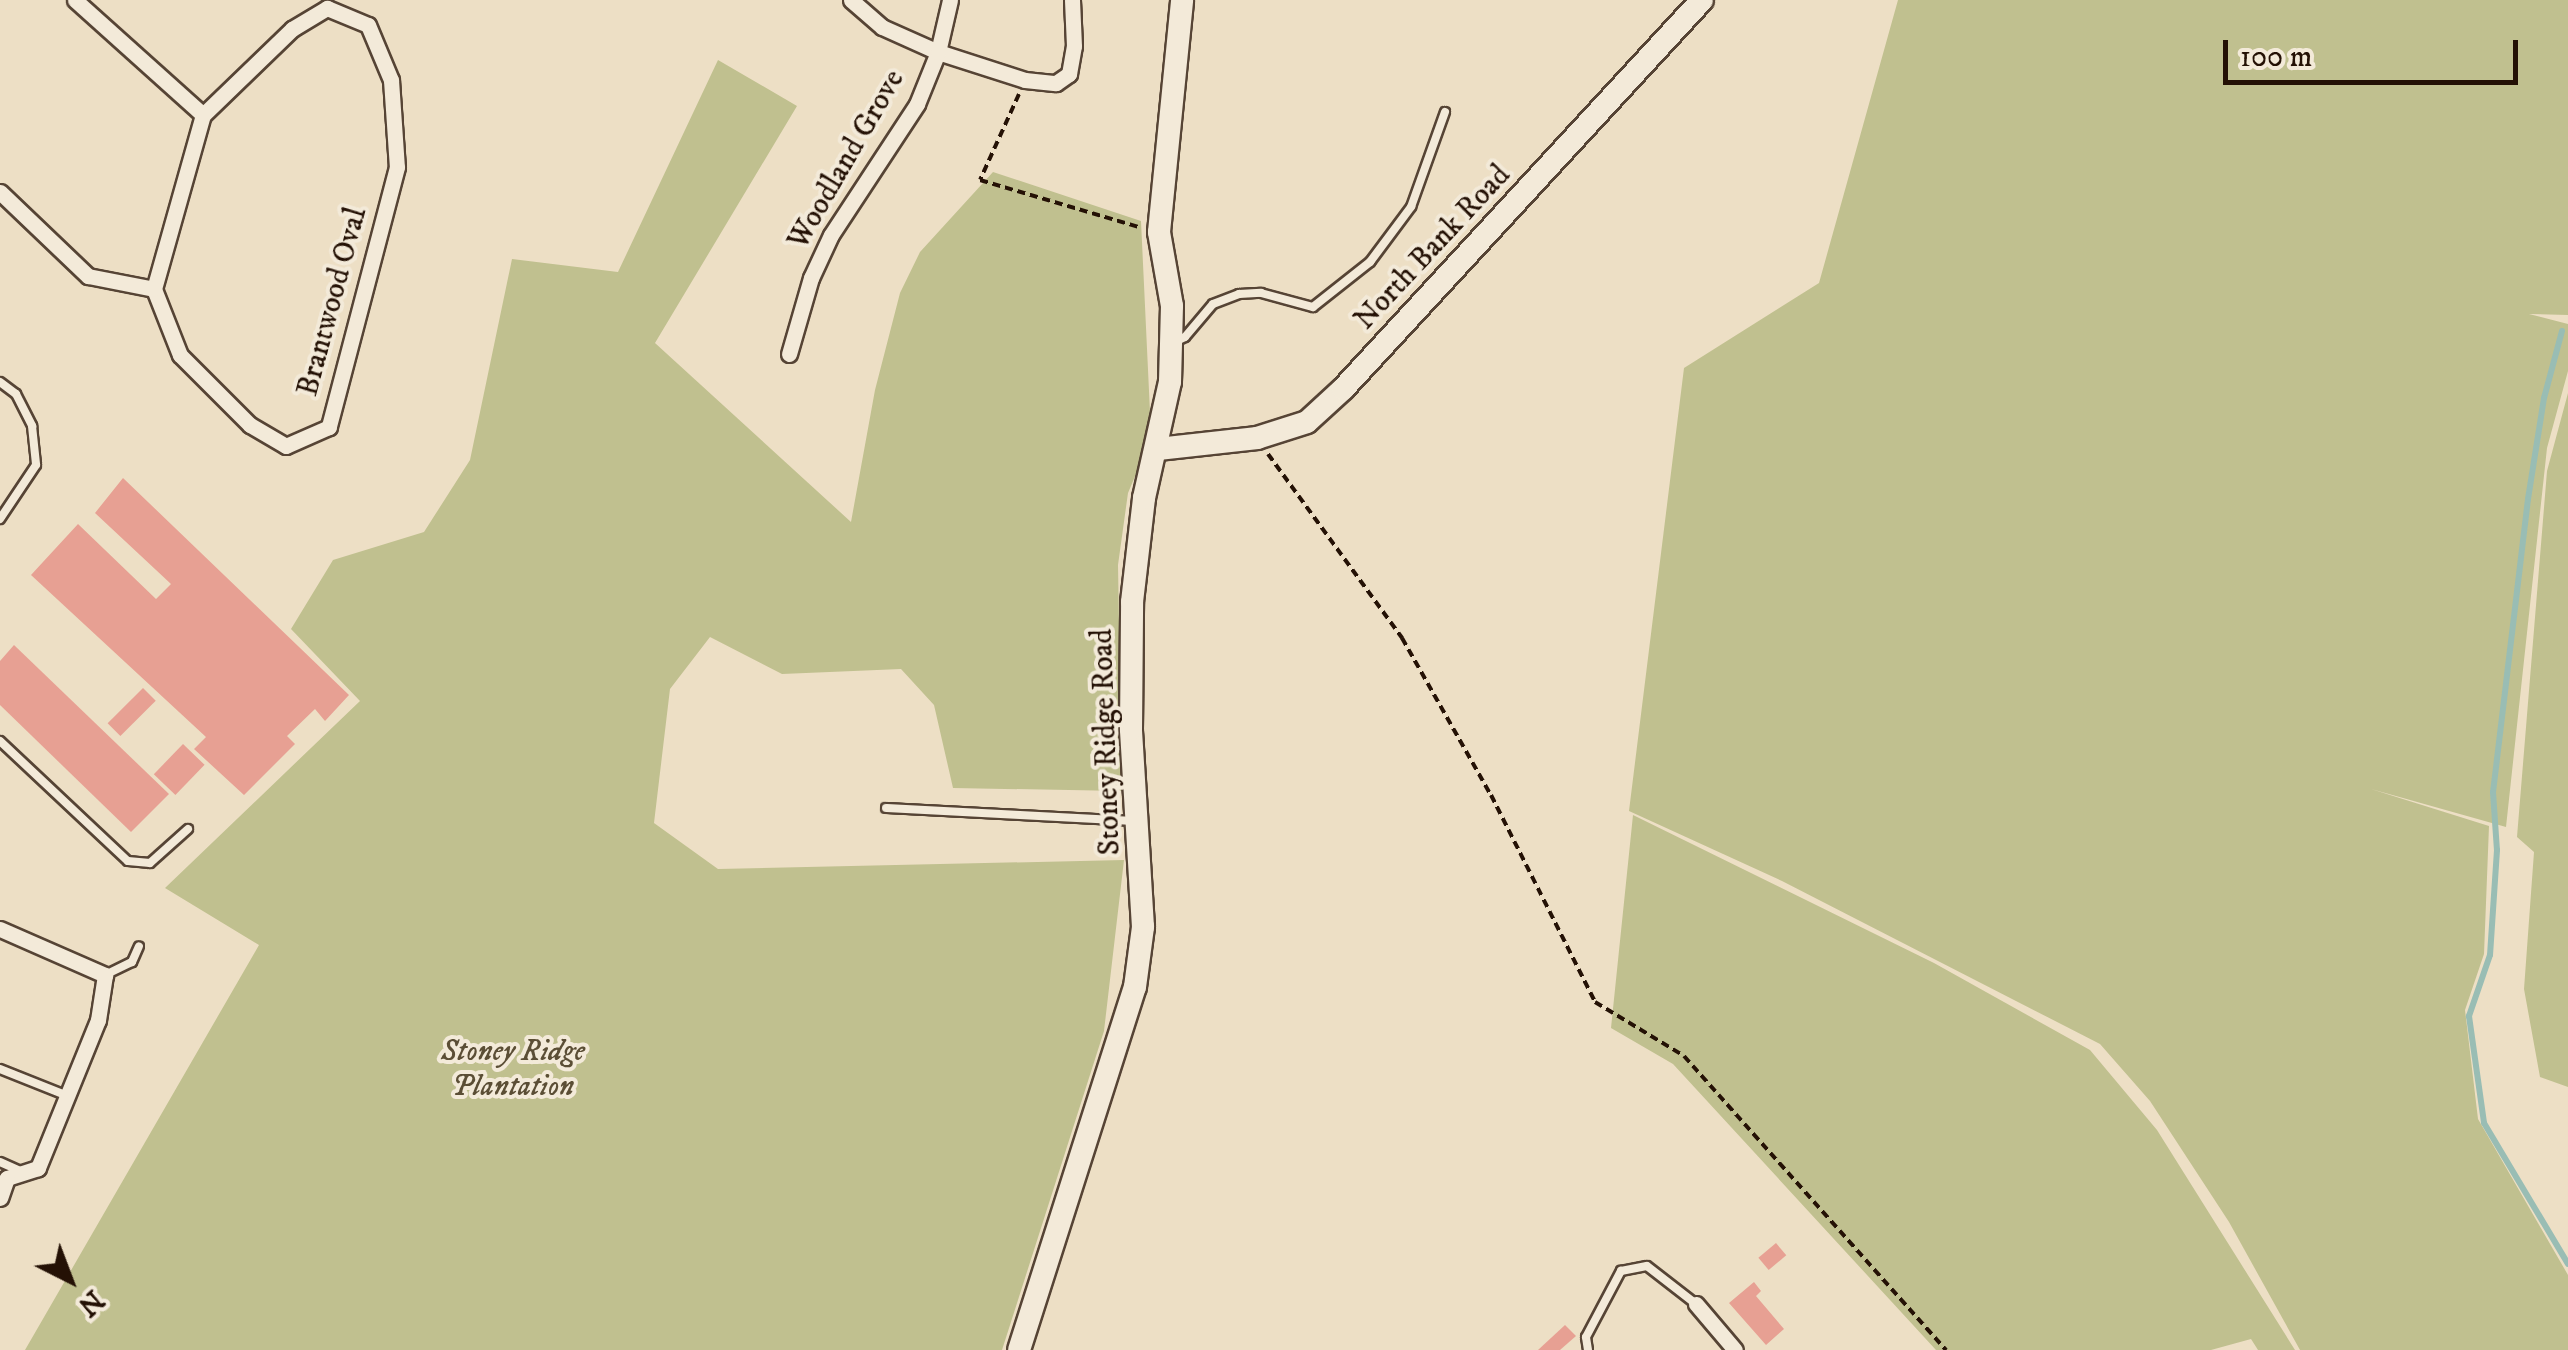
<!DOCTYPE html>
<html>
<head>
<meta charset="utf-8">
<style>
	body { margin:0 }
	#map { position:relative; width:2568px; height:1350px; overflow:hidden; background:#eddfc5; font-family:"IM FELL DW Pica",serif }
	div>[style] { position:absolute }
	.green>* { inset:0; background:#c0c08f }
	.stream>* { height:6px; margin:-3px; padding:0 3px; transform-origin:3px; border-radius:3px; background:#99bdb4 }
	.building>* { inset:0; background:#e7a093; transform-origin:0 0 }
	.path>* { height:4px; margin-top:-2px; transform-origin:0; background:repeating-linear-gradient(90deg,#241105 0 8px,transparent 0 13px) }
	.roads { filter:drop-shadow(2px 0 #564435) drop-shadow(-2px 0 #564435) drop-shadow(0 2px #564435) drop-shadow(0 -2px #564435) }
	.lane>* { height:8px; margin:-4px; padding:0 4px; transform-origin:4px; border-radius:4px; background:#f3ead9 }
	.street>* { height:15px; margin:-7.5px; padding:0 7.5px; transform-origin:7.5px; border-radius:7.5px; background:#f3ead9 }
	.secondary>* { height:22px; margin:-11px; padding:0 11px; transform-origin:11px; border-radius:11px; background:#f3ead9 }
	span { translate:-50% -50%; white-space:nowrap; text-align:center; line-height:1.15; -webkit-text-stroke:8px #f3ead9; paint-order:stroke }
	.street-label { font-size:30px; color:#241105 }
	.park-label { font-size:30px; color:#5b4e35; font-style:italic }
	.north { position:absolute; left:20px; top:1230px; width:100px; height:100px; -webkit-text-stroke:8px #f3ead9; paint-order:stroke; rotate:138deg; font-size:28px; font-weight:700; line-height:40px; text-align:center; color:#241105 }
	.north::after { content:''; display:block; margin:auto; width:35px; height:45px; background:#241105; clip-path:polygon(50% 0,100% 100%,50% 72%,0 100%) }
	.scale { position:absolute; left:2223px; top:40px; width:295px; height:45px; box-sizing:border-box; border:5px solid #241105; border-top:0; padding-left:12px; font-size:30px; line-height:35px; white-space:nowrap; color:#241105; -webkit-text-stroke:8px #f3ead9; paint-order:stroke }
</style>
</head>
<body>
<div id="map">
	<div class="green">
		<i style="clip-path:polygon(1898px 0,2568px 0,2568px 315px,2529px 314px,2568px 324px,2568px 371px,2547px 448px,2506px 827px,2371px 789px,2489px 826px,2484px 954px,2465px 1010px,2478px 1119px,2568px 1275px,2568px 1350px,2300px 1350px,2229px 1222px,2150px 1101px,2100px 1044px,1782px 881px,1629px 811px,1684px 368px,1819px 283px)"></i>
		<i style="clip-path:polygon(718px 60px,797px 106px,655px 343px,851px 522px,875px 390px,900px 293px,920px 252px,993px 172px,1141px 221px,1150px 412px,1141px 462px,1128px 493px,1118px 565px,1122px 791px,953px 788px,934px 705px,901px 669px,782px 674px,710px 637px,670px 689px,654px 823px,718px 869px,1124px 860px,1104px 1031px,1002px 1350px,25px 1350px,259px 945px,165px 888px,360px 701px,291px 629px,333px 560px,424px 532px,470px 460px,512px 259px,618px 272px)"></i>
		<i style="clip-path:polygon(2568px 393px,2568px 1087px,2540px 1077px,2524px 989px,2534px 852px,2517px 837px,2547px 471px)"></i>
		<i style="clip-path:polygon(1633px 815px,1934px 963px,2090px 1050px,2157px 1130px,2295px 1350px,2258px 1350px,2251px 1339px,2211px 1350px,1936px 1350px,1673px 1064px,1611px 1028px)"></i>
	</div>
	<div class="stream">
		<i style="left:2562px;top:331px;width:69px;rotate:105deg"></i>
		<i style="left:2544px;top:398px;width:102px;rotate:99deg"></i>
		<i style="left:2528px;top:499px;width:295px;rotate:96.8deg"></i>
		<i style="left:2493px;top:792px;width:58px;rotate:86.1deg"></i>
		<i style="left:2497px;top:850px;width:105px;rotate:93.8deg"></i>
		<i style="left:2490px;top:955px;width:65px;rotate:109deg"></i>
		<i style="left:2469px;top:1016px;width:108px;rotate:82deg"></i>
		<i style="left:2484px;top:1123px;width:164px;rotate:59.2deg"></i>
	</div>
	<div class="building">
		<i style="clip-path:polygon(123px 478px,349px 695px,325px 721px,315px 709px,287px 736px,295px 744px,244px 795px,194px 749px,206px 737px,31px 575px,78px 524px,156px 599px,171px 584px,95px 513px)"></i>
		<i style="clip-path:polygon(14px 645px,169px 794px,131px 832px,0 705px,0 661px)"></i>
		<i style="left:143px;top:688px;width:18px;height:50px;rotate:45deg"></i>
		<i style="left:183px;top:744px;width:30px;height:42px;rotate:44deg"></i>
		<i style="left:1776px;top:1243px;width:16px;height:23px;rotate:50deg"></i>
		<i style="clip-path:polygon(1754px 1282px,1761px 1291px,1756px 1296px,1784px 1329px,1766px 1345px,1729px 1303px)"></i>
		<i style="clip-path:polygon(1565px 1325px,1576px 1336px,1560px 1350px,1538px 1350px)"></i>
	</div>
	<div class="path">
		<i style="left:1019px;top:94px;width:94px;rotate:114.4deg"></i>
		<i style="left:980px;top:180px;width:166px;rotate:16.5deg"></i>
		<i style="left:1268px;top:454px;width:228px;rotate:53.9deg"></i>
		<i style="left:1402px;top:638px;width:180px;rotate:60.5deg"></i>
		<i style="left:1491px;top:795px;width:232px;rotate:63.3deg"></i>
		<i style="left:1595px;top:1002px;width:104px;rotate:31.2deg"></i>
		<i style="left:1684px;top:1056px;width:394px;rotate:48.3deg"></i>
	</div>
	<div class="roads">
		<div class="lane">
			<i style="left:1175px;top:342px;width:11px;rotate:-27deg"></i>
			<i style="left:1185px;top:337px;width:43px;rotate:-49.7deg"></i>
			<i style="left:1213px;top:304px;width:28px;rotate:-21deg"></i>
			<i style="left:1239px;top:294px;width:22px;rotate:-3deg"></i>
			<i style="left:1261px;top:293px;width:54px;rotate:15.1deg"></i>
			<i style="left:1313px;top:307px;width:73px;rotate:-38.3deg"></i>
			<i style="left:1370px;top:262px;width:69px;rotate:-53.3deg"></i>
			<i style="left:1411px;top:207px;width:101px;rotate:-70.3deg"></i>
			<i style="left:0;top:382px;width:20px;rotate:37deg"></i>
			<i style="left:16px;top:394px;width:36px;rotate:63deg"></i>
			<i style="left:32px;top:426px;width:39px;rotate:84deg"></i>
			<i style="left:36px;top:465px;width:65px;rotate:123.7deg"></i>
			<i style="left:0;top:741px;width:175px;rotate:43.2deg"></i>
			<i style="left:128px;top:861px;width:22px;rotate:5deg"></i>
			<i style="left:150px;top:863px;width:51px;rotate:-41.8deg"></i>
			<i style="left:886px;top:808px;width:249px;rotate:3deg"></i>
			<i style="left:105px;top:975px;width:30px;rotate:-26deg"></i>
			<i style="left:132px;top:962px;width:17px;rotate:-66deg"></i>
			<i style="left:0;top:1069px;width:73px;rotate:21.7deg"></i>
			<i style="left:0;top:1162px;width:22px;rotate:24deg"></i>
			<i style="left:1588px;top:1350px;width:13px;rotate:-99deg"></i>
			<i style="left:1586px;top:1337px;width:75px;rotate:-62.1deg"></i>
			<i style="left:1621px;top:1271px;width:26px;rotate:-11deg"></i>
			<i style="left:1647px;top:1266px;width:62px;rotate:37.8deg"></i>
		</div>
		<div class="street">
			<i style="left:75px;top:0;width:172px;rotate:41.9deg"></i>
			<i style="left:851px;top:0;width:41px;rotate:41.1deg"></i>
			<i style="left:882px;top:27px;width:61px;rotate:24.1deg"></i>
			<i style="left:938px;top:52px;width:91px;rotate:17.8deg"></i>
			<i style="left:1025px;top:80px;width:31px;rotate:6deg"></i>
			<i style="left:1056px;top:83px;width:16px;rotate:-35deg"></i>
			<i style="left:1069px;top:74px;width:28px;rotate:-80deg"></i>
			<i style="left:1074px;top:46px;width:46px;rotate:-92.5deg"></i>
			<i style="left:327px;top:8px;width:44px;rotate:22.5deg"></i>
			<i style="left:368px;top:25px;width:60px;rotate:67.3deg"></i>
			<i style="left:391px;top:80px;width:87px;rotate:86.1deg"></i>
			<i style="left:397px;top:167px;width:269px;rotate:104.7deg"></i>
			<i style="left:329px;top:427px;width:47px;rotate:156.2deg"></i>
			<i style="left:286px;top:446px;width:42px;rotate:-149.7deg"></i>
			<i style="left:250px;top:425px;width:99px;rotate:-135deg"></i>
			<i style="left:180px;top:355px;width:71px;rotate:-111.5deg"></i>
			<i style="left:154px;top:289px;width:181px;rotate:-74.3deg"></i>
			<i style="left:203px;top:115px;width:124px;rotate:-44deg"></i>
			<i style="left:292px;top:29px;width:41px;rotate:-31deg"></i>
			<i style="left:0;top:192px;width:122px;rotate:43.7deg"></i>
			<i style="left:88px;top:276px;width:67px;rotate:11.1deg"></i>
			<i style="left:789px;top:354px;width:79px;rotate:-73.9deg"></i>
			<i style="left:811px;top:278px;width:47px;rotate:-65.1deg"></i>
			<i style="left:831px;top:235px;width:157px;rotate:-56.7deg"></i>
			<i style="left:917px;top:104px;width:56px;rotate:-68deg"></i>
			<i style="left:938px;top:52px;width:53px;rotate:-77deg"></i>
			<i style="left:0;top:929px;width:115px;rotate:23.7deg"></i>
			<i style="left:105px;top:975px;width:46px;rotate:98.8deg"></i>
			<i style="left:98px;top:1020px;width:160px;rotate:112.1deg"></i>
			<i style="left:38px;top:1168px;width:33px;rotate:162deg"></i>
			<i style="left:7px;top:1178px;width:21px;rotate:109deg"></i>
			<i style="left:1696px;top:1304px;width:60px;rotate:49.7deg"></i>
		</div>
		<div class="secondary">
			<i style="left:1158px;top:449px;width:100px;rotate:-6.3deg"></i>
			<i style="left:1257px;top:438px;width:52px;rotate:-17.7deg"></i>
			<i style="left:1307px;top:422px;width:49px;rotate:-42.5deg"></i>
			<i style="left:1343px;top:389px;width:529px;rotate:-47.3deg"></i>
			<i style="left:1019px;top:1350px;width:381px;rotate:-72.3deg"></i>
			<i style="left:1135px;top:987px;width:61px;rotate:-82.4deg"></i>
			<i style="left:1143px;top:927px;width:198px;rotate:-93.5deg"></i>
			<i style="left:1131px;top:729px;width:127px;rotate:-89.5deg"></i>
			<i style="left:1132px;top:602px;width:105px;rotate:-83.4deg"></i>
			<i style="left:1144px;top:498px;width:119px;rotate:-77.4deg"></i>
			<i style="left:1170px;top:382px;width:76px;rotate:-88.5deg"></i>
			<i style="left:1172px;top:306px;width:75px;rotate:-100deg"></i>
			<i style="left:1159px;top:232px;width:233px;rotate:-84.3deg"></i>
		</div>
	</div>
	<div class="street-label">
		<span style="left:847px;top:160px;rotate:-60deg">Woodland Grove</span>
		<span style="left:1433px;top:248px;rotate:-47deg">North Bank Road</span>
		<span style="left:333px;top:302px;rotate:-75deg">Brantwood Oval</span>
		<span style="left:1107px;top:742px;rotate:-92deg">Stoney Ridge Road</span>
	</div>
	<div class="park-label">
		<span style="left:513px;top:1069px">Stoney Ridge<br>Plantation</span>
	</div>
	<div class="north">N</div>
	<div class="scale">100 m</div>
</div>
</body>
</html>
